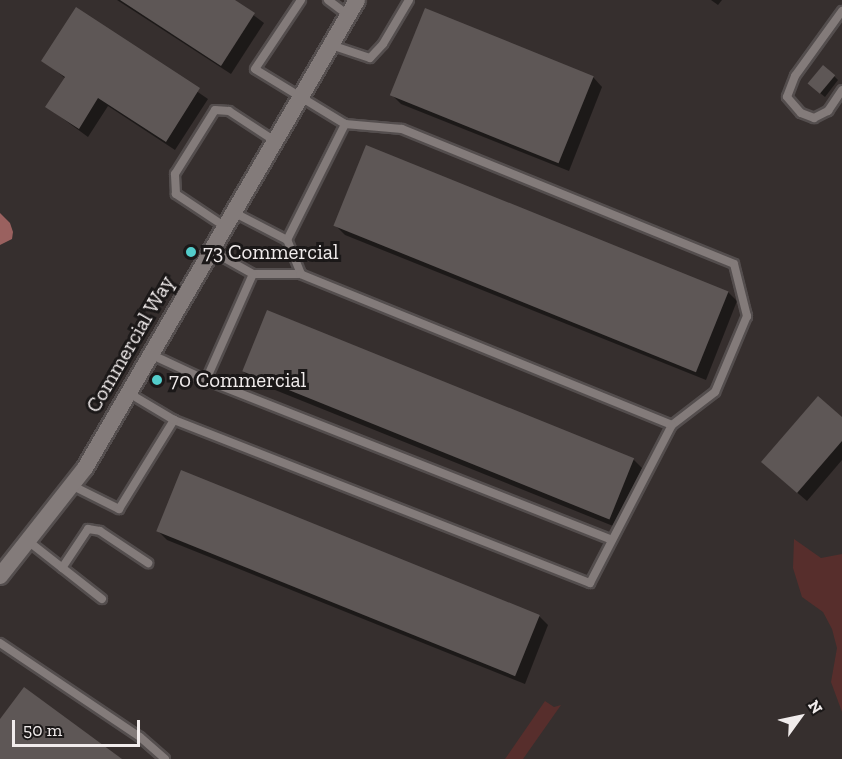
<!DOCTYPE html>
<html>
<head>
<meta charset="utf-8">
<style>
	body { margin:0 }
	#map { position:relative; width:842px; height:759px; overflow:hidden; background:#362f2e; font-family:"Zilla Slab",serif }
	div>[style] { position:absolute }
	.green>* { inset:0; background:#572e2c }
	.water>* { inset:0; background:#9a615f }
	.shadow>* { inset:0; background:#0007 }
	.building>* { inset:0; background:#5e5756; transform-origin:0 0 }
	.roads { filter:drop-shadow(2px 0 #544e4e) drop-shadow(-2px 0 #544e4e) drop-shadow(0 2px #544e4e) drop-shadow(0 -2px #544e4e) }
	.service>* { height:8px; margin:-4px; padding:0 4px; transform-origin:4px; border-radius:4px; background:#837b7a }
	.tertiary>* { height:16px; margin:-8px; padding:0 8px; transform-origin:8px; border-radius:8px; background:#837b7a }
	.dots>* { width:16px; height:16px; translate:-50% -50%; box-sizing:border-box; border:3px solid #1b1818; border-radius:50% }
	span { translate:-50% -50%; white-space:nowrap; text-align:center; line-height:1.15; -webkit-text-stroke:6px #1b1818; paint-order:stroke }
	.poi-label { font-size:21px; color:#f1ecec }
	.left { translate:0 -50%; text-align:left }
	.street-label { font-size:21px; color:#f1ecec }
	.north { position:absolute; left:770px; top:687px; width:60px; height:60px; -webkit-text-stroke:4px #1b1818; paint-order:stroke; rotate:57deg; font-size:16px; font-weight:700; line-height:24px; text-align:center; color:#f1ecec }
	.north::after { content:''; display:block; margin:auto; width:21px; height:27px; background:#f1ecec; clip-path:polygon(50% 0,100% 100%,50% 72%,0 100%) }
	.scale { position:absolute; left:12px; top:720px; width:128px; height:27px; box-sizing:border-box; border:3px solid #f1ecec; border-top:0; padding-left:8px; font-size:18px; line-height:21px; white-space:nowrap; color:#f1ecec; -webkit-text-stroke:4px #1b1818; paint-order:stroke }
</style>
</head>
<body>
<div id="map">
	<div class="green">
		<i style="clip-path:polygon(794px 539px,821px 558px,842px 554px,842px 712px,831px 682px,837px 648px,832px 629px,823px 612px,802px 597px,793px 568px)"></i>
		<i style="clip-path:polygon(545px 701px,554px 707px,561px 705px,523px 759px,505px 759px)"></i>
	</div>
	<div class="water">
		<i style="clip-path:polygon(0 213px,10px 223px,13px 232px,12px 239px,0 245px)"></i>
	</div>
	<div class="shadow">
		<i style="clip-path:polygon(117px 0,233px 0,264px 23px,231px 74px)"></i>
		<i style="clip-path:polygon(711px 0,722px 0,718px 5px)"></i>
		<i style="clip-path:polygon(76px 9px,208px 99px,175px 150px,108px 106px,88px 137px,47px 107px,66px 79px,43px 60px)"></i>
		<i style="clip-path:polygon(834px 76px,838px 80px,825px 97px,814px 88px)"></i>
		<i style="clip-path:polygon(593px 77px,602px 87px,569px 171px,401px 104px,392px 95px)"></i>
		<i style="clip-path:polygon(336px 226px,728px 292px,737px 301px,706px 380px,345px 235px)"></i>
		<i style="clip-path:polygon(244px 372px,633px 459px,642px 468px,618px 528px,253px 381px)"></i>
		<i style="clip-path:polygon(842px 419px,842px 460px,807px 501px,772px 471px)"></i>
		<i style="clip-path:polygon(158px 531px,539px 616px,548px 625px,525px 684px,167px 540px)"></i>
	</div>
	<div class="building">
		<i style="clip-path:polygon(120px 0,235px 0,255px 13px,221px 66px)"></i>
		<i style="clip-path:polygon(76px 7px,200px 88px,166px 142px,98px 98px,79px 129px,45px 107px,65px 77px,41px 61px)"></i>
		<i style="left:425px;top:8px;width:182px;height:94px;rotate:22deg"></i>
		<i style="left:823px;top:65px;width:16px;height:24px;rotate:40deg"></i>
		<i style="left:366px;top:145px;width:391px;height:87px;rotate:22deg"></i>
		<i style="left:267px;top:310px;width:396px;height:66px;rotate:22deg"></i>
		<i style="clip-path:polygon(818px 396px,842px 417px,842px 441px,797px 493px,761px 462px)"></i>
		<i style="left:181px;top:470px;width:387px;height:66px;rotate:22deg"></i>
		<i style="clip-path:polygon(24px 687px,122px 759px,0 759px,0 719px)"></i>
	</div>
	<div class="roads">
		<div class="service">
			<i style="left:328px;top:0;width:25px;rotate:37deg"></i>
			<i style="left:842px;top:11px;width:80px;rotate:125.9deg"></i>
			<i style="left:795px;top:76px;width:22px;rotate:111deg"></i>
			<i style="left:787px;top:97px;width:21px;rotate:49deg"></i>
			<i style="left:801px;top:113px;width:14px;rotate:21deg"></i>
			<i style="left:814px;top:118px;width:16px;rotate:-27deg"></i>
			<i style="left:828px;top:111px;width:25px;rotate:-56deg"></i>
			<i style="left:331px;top:45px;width:41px;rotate:18.4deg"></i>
			<i style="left:370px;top:58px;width:19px;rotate:-47deg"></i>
			<i style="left:383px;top:44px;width:51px;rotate:-59.4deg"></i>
			<i style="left:345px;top:124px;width:57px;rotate:5deg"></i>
			<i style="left:402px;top:129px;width:358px;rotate:22.1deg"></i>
			<i style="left:734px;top:264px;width:54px;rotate:76deg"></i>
			<i style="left:747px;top:316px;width:82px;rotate:112.8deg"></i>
			<i style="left:715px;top:392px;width:54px;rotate:142.5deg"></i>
			<i style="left:233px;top:212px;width:61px;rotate:27.4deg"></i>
			<i style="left:224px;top:226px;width:58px;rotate:-146.3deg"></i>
			<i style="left:176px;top:194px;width:20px;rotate:-93deg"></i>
			<i style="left:175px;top:174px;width:75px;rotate:-58deg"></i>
			<i style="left:215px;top:110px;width:14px;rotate:4deg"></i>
			<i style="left:229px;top:111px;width:55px;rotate:33.1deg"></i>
			<i style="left:253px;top:274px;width:48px"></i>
			<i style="left:301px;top:274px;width:37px;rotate:-112deg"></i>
			<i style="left:287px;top:240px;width:130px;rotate:-63.4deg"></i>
			<i style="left:345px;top:124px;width:105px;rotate:-148.6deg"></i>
			<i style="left:255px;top:69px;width:83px;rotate:-56.3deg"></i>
			<i style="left:150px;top:354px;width:62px;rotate:24.9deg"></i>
			<i style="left:206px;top:380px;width:116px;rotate:-66.1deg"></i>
			<i style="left:253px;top:274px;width:47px;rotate:-150.7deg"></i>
			<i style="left:206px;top:380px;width:436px;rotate:21.5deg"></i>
			<i style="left:174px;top:420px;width:447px;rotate:21.4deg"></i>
			<i style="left:590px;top:583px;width:178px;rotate:-62.6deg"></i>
			<i style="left:672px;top:425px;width:401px;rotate:-157.9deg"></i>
			<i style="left:71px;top:485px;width:54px;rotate:26.6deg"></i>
			<i style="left:119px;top:509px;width:105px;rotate:-58.3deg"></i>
			<i style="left:174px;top:420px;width:55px;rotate:-149.2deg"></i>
			<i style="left:28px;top:541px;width:94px;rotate:38.1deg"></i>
			<i style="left:62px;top:568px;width:47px;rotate:-56.3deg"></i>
			<i style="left:88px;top:529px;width:12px;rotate:9deg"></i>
			<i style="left:100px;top:531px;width:58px;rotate:33.7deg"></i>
			<i style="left:0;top:643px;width:169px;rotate:33.9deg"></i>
			<i style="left:140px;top:737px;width:33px;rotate:41deg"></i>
		</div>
		<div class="tertiary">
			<i style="left:0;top:576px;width:137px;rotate:-51.8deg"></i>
			<i style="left:85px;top:468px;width:541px;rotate:-59.83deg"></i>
		</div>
	</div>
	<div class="dots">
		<i style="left:191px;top:252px;background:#53cdcb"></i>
		<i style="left:157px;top:380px;background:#53cdcb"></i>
	</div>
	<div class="poi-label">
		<span class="left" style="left:203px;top:252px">73 Commercial</span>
		<span class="left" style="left:169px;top:380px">70 Commercial</span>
	</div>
	<div class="street-label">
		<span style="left:130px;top:344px;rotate:-60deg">Commercial Way</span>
	</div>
	<div class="north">N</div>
	<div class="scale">50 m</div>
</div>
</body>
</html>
